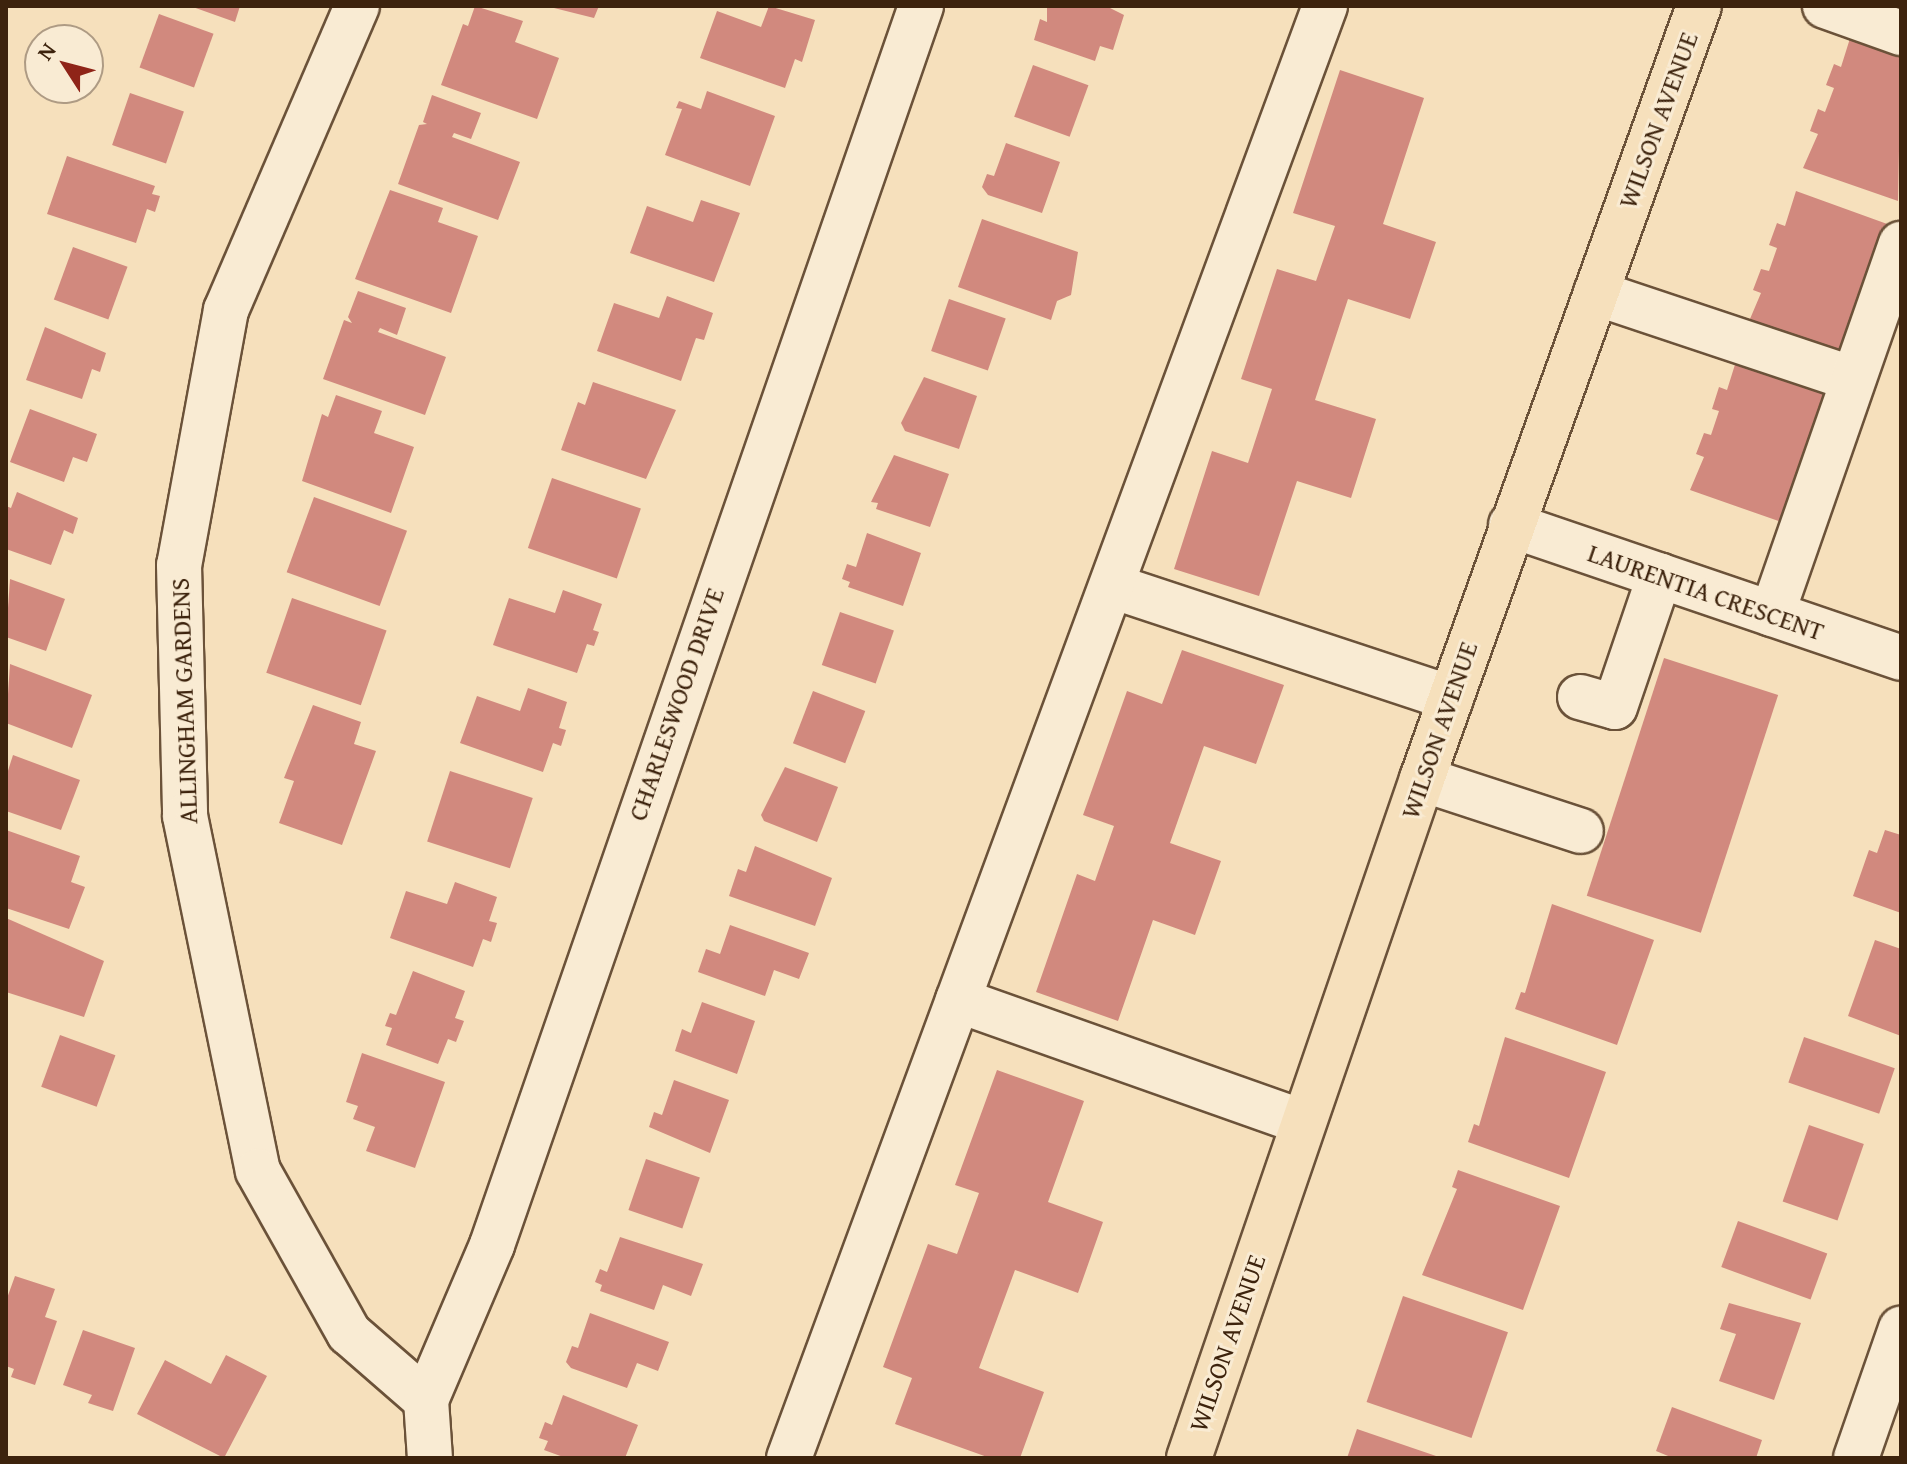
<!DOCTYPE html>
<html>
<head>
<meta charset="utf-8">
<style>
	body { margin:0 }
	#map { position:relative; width:1907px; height:1464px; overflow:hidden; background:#f6e0bc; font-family:"Gentium Book Plus",serif }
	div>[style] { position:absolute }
	.building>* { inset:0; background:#d1897e; transform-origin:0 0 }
	.roads { filter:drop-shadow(2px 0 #6b5239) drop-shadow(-2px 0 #6b5239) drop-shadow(0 2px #6b5239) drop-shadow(0 -2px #6b5239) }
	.minor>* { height:44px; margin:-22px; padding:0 22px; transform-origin:22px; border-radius:22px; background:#f9ebd3 }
	.major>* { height:44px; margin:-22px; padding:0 22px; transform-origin:22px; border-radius:22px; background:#f6e0bc }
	span { translate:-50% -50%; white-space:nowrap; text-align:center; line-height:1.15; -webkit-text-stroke:6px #f9ebd3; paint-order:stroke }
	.street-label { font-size:26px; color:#3d230d }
	.frame { position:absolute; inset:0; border:8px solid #3d230d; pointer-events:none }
	.north { position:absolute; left:24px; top:24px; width:80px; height:80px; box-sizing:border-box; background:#f9ebd3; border:2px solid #ae9b84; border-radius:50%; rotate:306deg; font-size:22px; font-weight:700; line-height:32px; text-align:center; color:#3d230d }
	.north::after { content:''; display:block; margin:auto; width:28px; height:36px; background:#8f2418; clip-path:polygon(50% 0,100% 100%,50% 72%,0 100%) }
</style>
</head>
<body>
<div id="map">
	<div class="building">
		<i style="clip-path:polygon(190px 6px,240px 6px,235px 22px)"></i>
		<i style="clip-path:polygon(475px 6px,523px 21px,515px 42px,559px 58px,537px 119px,441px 85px,463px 24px,468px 26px)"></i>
		<i style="clip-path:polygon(546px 6px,599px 6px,594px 18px)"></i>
		<i style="clip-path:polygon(769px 6px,815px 20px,802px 62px,795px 59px,785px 88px,700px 58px,717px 11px,761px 27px)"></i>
		<i style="clip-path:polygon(1047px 6px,1106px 6px,1124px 15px,1113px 50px,1100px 46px,1095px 61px,1034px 40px,1040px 19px,1047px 22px)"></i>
		<i style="left:159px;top:14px;width:58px;height:57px;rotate:20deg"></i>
		<i style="clip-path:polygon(1852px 32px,1901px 49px,1898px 201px,1803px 168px,1818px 134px,1810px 131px,1818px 109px,1825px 112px,1834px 88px,1826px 85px,1834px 64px,1841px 67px)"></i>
		<i style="left:1033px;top:65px;width:59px;height:55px;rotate:20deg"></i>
		<i style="clip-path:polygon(1340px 70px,1424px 98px,1383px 224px,1436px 242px,1410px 319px,1348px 299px,1315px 400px,1376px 419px,1351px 498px,1297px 481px,1259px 596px,1174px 569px,1212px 451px,1248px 463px,1272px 389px,1241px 379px,1277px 269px,1316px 281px,1335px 226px,1293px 213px)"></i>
		<i style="clip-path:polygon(707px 91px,775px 116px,750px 186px,665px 155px,682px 109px,676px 108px,679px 101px,701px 109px)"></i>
		<i style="left:130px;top:93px;width:57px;height:55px;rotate:19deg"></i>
		<i style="clip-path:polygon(432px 95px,481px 113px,471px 139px,454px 133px,452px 137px,520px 162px,498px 220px,398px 184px,419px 125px,427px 124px,423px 122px)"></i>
		<i style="clip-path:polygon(1006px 143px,1060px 162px,1042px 213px,988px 195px,982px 187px,987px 174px,994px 176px)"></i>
		<i style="clip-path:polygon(67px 156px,155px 186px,152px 194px,160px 196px,155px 212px,147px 209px,136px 243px,47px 214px)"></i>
		<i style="clip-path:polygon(390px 190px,443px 208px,438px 222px,478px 236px,451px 313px,355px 279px)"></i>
		<i style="clip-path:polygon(1796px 191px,1890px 225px,1841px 360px,1747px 326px,1761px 293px,1753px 290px,1761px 269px,1769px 271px,1777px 248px,1769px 245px,1777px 223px,1785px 226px)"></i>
		<i style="clip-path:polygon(701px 200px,740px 213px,714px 282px,630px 253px,647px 206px,693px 222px)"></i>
		<i style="clip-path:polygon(982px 219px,1078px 252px,1071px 295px,1057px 301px,1051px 320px,958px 287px)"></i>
		<i style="left:73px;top:247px;width:58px;height:56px;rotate:20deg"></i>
		<i style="clip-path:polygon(358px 291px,406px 308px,397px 335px,380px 328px,378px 332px,446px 357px,425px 415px,323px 379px,344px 320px,352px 323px,348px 317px)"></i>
		<i style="clip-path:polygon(667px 296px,713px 313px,704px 340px,696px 338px,681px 381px,597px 351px,614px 303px,659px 318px)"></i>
		<i style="left:949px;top:299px;width:60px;height:55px;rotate:19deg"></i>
		<i style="clip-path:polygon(45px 327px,106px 353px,100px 372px,92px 369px,82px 399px,26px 380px)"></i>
		<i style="clip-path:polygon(1738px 355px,1831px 387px,1784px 523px,1690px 490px,1704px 457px,1696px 454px,1704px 433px,1711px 435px,1719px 411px,1712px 409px,1719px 387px,1727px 390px)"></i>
		<i style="clip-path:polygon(924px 377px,977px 396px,959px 449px,905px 431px,901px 423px)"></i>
		<i style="clip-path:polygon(593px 382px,676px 410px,646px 479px,561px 450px,578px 402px,585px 405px)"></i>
		<i style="clip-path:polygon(336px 395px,382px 411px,374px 433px,414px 447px,391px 513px,302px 481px,322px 414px,328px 417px)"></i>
		<i style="clip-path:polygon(30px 409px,97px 434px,87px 462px,73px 457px,64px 482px,10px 462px)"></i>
		<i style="clip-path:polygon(894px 455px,949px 474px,930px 527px,876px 509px,878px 503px,871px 502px)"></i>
		<i style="left:552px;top:478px;width:94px;height:74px;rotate:19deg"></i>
		<i style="clip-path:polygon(17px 492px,78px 518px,73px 534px,64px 530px,51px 565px,6px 549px,6px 506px,11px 508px)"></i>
		<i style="left:314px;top:497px;width:99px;height:80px;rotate:20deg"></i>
		<i style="clip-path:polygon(867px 533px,921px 553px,903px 606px,848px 587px,850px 582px,842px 579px,847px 564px,856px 567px)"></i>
		<i style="clip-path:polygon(10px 579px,65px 599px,46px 651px,6px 637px)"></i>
		<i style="clip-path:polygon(563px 590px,602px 604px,593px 630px,599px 632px,594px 646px,587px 644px,577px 673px,493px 645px,509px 598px,555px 613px)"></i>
		<i style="left:292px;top:598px;width:100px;height:79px;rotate:19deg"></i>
		<i style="left:840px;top:612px;width:57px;height:56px;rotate:19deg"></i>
		<i style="clip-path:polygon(1182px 650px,1284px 685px,1256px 764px,1204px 746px,1170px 843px,1221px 861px,1195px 935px,1153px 920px,1118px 1021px,1036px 992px,1077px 874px,1095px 881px,1114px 826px,1083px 815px,1127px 691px,1162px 704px)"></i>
		<i style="left:1664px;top:658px;width:120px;height:250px;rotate:18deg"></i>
		<i style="clip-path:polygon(10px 664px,92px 695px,72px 748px,6px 723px)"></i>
		<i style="clip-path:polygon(528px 688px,567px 702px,559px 728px,566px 730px,561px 746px,553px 743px,543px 772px,460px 743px,477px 696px,520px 711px)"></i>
		<i style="left:813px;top:691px;width:56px;height:56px;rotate:21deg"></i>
		<i style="clip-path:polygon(313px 705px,361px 722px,354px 744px,376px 751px,342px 845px,279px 823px,294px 781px,284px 778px)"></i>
		<i style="clip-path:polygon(13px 755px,80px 780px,61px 830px,6px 811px,6px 777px)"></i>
		<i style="clip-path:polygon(785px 767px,838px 787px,817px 842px,764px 821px,761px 815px)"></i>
		<i style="left:450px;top:771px;width:87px;height:74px;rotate:18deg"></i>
		<i style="clip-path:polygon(6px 830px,80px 856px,71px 882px,85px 887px,69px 929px,6px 908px)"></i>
		<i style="clip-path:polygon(1885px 830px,1901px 835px,1901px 913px,1853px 896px,1869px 850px,1877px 853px)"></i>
		<i style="clip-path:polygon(755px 846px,832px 878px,815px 926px,729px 896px,738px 869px,746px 872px)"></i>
		<i style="clip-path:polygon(455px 882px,497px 897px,489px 921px,497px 923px,491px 942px,483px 939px,473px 967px,390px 938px,406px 891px,447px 904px)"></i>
		<i style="clip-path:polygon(1552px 904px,1654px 940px,1617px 1045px,1515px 1009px,1521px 992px,1525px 993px)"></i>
		<i style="clip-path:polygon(6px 918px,104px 961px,84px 1017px,6px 992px)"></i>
		<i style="clip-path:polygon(730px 925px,809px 953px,799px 979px,774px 970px,765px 996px,698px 972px,706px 949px,720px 954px)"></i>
		<i style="clip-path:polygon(1875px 940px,1901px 949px,1901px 1036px,1848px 1016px)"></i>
		<i style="clip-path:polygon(413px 971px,465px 991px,455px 1018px,464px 1021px,456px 1042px,448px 1039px,438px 1064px,386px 1045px,392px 1028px,385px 1026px,390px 1013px,396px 1015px)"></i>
		<i style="clip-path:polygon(702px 1002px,755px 1021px,737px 1074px,675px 1051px,682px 1029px,691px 1033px)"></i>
		<i style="left:60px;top:1035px;width:59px;height:55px;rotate:20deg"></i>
		<i style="clip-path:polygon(1505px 1037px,1606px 1072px,1569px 1178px,1468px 1142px,1474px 1124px,1479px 1126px)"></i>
		<i style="left:1804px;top:1037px;width:96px;height:48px;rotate:19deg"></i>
		<i style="clip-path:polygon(362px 1053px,445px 1082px,415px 1168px,366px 1151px,375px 1127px,353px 1119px,358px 1106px,346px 1102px)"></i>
		<i style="clip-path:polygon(997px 1070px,1084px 1101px,1048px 1202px,1103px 1222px,1078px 1293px,1015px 1270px,979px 1368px,1044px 1392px,1020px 1458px,990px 1458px,895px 1424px,912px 1378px,883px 1367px,928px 1244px,957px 1254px,979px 1193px,955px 1185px)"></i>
		<i style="clip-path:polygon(674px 1080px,729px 1100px,710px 1153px,649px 1127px,654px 1112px,662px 1115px)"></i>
		<i style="left:1809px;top:1125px;width:58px;height:81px;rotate:19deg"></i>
		<i style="left:646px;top:1159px;width:57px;height:54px;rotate:19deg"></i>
		<i style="clip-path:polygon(1458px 1170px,1560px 1206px,1523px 1310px,1422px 1275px,1457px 1189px,1452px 1187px)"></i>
		<i style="left:1738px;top:1221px;width:95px;height:49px;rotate:20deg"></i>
		<i style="clip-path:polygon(620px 1237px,703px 1264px,691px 1296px,663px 1285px,654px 1310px,600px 1291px,602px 1285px,595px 1282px,600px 1269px,607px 1272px)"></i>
		<i style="clip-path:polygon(15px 1276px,55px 1289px,45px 1317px,57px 1321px,35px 1385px,11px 1377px,14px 1369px,6px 1366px,6px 1301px)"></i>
		<i style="left:1403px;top:1296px;width:111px;height:112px;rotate:19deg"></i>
		<i style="clip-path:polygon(1729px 1303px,1801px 1323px,1774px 1400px,1719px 1381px,1736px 1334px,1720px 1329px)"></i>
		<i style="clip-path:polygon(590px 1313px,669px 1342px,658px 1371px,637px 1363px,627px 1388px,571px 1368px,566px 1362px,572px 1346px,578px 1348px)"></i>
		<i style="clip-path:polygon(83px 1330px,135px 1348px,113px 1411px,88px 1403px,92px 1395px,63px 1385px)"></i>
		<i style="clip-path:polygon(226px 1355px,267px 1376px,224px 1458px,137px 1414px,165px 1360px,211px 1384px)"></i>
		<i style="clip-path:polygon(563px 1395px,638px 1425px,625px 1458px,566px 1458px,544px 1450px,548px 1441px,539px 1438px,545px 1422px,552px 1425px)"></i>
		<i style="clip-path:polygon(1672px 1407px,1762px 1440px,1756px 1458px,1673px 1458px,1656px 1451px)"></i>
		<i style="clip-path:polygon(1357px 1429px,1439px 1457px,1439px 1458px,1347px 1458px)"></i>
	</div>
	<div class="roads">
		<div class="minor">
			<i style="left:357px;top:6px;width:331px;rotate:113.3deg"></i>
			<i style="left:226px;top:310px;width:259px;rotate:100.4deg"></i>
			<i style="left:179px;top:565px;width:251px;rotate:88.6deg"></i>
			<i style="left:185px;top:816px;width:362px;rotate:78.4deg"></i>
			<i style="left:258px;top:1171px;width:186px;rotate:60.7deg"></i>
			<i style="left:349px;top:1333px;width:102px;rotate:41deg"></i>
			<i style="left:426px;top:1400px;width:58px;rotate:86.1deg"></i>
			<i style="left:1825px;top:6px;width:81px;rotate:19.6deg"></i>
			<i style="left:1596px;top:293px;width:271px;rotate:18.5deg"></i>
			<i style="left:1511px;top:525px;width:412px;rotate:18.8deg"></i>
			<i style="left:1112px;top:586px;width:357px;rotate:18.3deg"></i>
			<i style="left:1772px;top:614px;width:392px;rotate:-70.8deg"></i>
			<i style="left:1580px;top:697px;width:36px;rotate:16deg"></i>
			<i style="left:1615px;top:707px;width:139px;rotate:-71.2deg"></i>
			<i style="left:1422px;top:779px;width:167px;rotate:18.1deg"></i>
			<i style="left:958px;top:1000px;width:365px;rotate:19.5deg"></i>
			<i style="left:426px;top:1400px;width:168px;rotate:-66.9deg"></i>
			<i style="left:492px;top:1245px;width:1311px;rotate:-70.9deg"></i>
			<i style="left:789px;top:1458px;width:1548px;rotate:-69.74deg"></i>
			<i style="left:1856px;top:1458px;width:137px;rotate:-70.8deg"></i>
		</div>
		<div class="major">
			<i style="left:1189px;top:1458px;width:718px;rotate:-71.06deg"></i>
			<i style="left:1422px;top:779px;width:821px;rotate:-70.29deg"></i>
		</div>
	</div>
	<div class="street-label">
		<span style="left:1658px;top:120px;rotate:-70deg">WILSON AVENUE</span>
		<span style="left:1706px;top:592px;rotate:19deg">LAURENTIA CRESCENT</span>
		<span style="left:184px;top:701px;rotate:-92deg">ALLINGHAM GARDENS</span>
		<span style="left:676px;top:704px;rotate:-71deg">CHARLESWOOD DRIVE</span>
		<span style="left:1439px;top:730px;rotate:-71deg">WILSON AVENUE</span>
		<span style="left:1227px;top:1343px;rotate:-71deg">WILSON AVENUE</span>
	</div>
	<div class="frame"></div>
	<div class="north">N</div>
</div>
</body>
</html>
